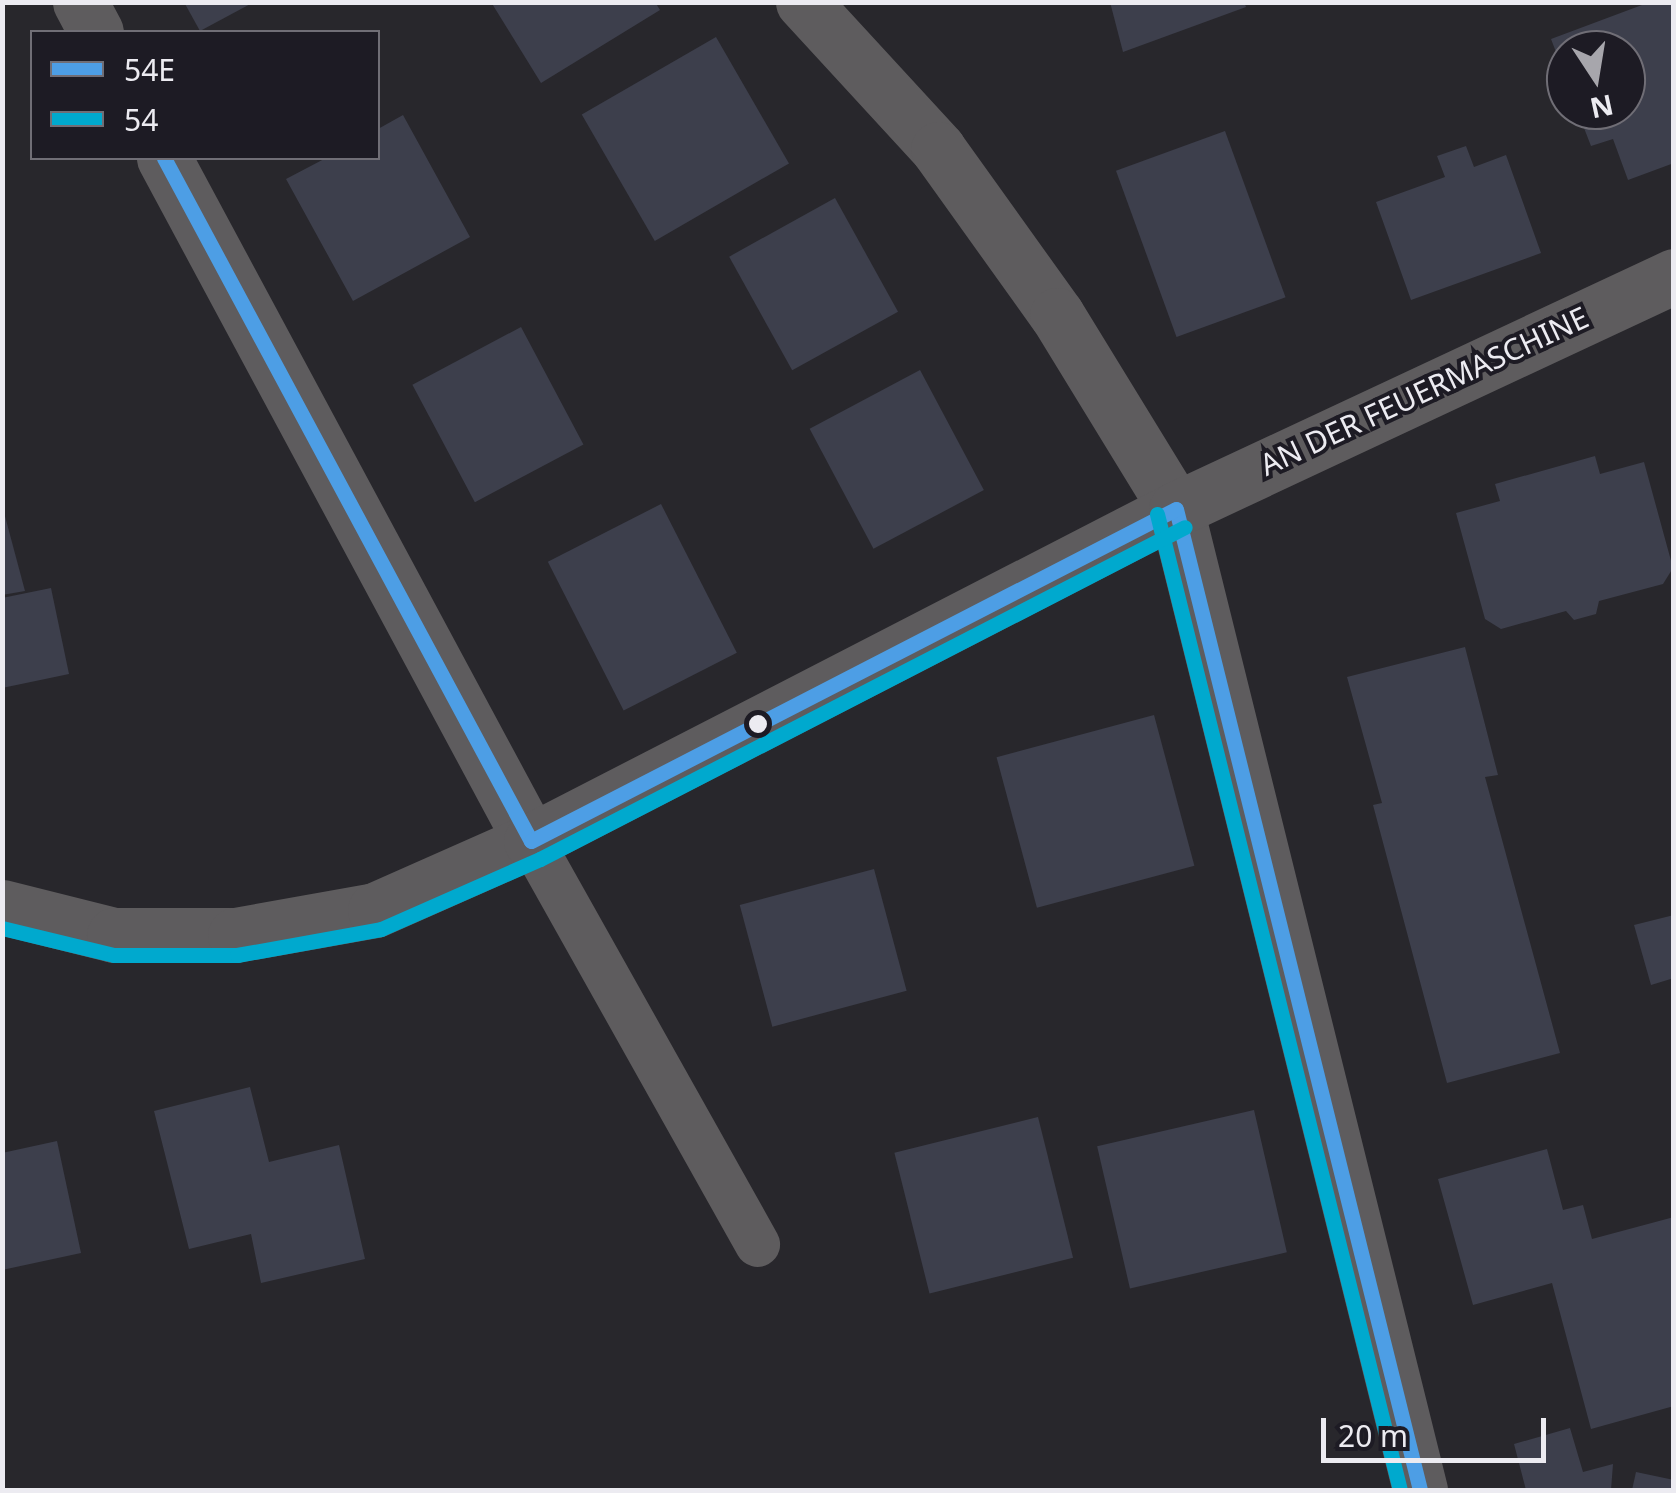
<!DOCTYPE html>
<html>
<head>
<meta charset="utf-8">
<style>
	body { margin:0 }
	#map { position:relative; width:1676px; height:1493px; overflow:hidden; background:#28272c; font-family:"Noto Sans",sans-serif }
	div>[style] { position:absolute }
	.building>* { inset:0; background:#3d3f4c; transform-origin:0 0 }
	.lane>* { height:45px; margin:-22.5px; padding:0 22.5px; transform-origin:22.5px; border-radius:22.5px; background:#5e5c5e }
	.street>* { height:55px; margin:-27.5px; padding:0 27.5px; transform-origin:27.5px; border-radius:27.5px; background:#5e5c5e }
	.bus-1>* { height:15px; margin:-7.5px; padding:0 7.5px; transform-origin:7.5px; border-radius:7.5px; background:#4d9ee5 }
	.bus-2>* { height:15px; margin:-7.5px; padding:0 7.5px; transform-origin:7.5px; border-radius:7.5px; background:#00a9ce }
	.dots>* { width:28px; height:28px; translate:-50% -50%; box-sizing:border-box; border:5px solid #1d1b24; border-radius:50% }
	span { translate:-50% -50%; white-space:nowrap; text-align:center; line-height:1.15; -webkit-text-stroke:8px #1d1b24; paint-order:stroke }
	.street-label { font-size:30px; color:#ecebf1 }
	.frame { position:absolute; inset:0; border:5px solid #ecebf1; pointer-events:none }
	.legend { position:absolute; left:30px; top:30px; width:350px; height:130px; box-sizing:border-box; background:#1d1b24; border:2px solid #706e76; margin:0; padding:12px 18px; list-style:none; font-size:30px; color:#ecebf1 }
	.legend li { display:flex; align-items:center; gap:20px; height:50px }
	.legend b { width:50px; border:2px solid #706e76 }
	.north { position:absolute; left:1546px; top:30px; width:100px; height:100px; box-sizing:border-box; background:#1d1b24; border:2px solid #706e76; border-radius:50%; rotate:168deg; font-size:28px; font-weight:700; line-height:40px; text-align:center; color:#ecebf1 }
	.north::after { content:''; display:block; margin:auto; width:35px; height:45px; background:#a7a6ac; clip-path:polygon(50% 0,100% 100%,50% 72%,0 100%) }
	.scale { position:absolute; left:1321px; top:1418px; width:225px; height:45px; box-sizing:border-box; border:5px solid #ecebf1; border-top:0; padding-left:12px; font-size:30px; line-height:35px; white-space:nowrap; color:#ecebf1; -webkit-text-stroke:8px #1d1b24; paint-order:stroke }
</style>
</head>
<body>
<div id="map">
	<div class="building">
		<i style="clip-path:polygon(184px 2px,254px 2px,200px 31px)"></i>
		<i style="clip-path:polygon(491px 2px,655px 2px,660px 10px,541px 83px)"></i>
		<i style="clip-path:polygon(1110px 2px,1244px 2px,1246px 7px,1123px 52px)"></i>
		<i style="clip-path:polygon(1650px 2px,1674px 2px,1674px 163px,1628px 180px,1613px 139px,1591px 146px,1577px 110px,1626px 110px,1626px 50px,1566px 50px,1566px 78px,1551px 39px)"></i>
		<i style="left:716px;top:37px;width:146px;height:155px;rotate:60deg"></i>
		<i style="clip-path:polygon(403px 115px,470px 237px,353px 301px,286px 179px,326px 158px,378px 158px,378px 129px)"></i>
		<i style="left:1225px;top:131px;width:177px;height:116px;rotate:70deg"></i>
		<i style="clip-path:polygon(1466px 146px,1474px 167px,1506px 155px,1541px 253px,1411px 300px,1376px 202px,1445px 177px,1437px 156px)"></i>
		<i style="left:835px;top:198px;width:130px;height:121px;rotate:61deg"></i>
		<i style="left:521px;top:327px;width:133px;height:123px;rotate:62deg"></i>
		<i style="left:920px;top:370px;width:136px;height:125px;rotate:62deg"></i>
		<i style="clip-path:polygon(1595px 456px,1600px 474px,1644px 462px,1673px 568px,1663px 584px,1599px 601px,1596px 614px,1574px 620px,1566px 611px,1501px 629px,1485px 619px,1456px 513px,1500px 501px,1495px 484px)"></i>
		<i style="left:661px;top:504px;width:167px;height:127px;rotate:63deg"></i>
		<i style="clip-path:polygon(2px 505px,25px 591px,2px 595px)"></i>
		<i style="clip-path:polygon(51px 588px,69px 674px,2px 688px,2px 598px)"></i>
		<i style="clip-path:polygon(1465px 647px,1498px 775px,1485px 777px,1560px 1053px,1447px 1083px,1373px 805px,1382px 803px,1347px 677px)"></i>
		<i style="left:1154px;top:715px;width:156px;height:163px;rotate:75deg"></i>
		<i style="left:874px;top:869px;width:126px;height:139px;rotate:75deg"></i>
		<i style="clip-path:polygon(1674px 915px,1674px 978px,1651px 985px,1634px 925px)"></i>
		<i style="clip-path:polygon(250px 1087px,269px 1162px,339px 1145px,365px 1259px,261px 1283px,251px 1234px,189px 1249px,154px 1111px)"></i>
		<i style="left:1254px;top:1110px;width:146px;height:161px;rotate:77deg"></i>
		<i style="left:1038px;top:1117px;width:145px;height:148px;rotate:76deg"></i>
		<i style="clip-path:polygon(57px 1141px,81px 1253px,2px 1270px,2px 1153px)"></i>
		<i style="clip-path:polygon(1547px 1149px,1563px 1210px,1583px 1205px,1592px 1239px,1674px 1217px,1674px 1406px,1591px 1429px,1552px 1283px,1473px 1305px,1438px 1179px)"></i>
		<i style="clip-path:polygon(1570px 1428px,1583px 1472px,1613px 1464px,1611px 1490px,1526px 1490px,1514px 1444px)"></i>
		<i style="clip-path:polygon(1636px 1472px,1674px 1480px,1674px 1490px,1632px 1490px)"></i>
	</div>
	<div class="lane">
		<i style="left:531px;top:841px;width:462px;rotate:60.7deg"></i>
	</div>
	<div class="street">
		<i style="left:80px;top:2px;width:34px;rotate:62deg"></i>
		<i style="left:803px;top:2px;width:200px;rotate:47.4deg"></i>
		<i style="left:938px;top:149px;width:204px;rotate:54.4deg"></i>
		<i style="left:1057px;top:315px;width:228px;rotate:58.5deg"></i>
		<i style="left:1176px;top:509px;width:1011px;rotate:76.03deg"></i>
		<i style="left:164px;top:158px;width:775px;rotate:61.75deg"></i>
		<i style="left:2px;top:907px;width:115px;rotate:14deg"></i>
		<i style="left:114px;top:935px;width:121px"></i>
		<i style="left:235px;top:935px;width:142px;rotate:-10.1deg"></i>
		<i style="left:375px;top:910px;width:171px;rotate:-23.9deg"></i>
		<i style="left:531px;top:841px;width:725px;rotate:-27.24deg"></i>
		<i style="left:1176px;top:509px;width:550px;rotate:-25.07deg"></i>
	</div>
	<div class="bus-1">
		<i style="left:164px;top:158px;width:775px;rotate:61.75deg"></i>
		<i style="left:1176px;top:509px;width:1011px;rotate:76.03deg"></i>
		<i style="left:531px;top:841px;width:725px;rotate:-27.24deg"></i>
	</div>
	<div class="bus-2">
		<i style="left:1157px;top:514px;width:1006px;rotate:76.02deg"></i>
		<i style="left:2px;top:928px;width:115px;rotate:13.6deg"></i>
		<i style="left:114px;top:955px;width:123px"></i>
		<i style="left:237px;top:955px;width:146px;rotate:-10.2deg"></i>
		<i style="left:381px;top:929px;width:174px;rotate:-23.8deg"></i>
		<i style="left:540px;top:859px;width:725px;rotate:-27.24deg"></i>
	</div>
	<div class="dots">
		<i style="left:758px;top:724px;background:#ecebf1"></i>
	</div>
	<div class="street-label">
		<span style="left:1424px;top:391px;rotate:-25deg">AN DER FEUERMASCHINE</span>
	</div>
	<div class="frame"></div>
	<ul class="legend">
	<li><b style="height:12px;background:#4d9ee5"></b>54E</li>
	<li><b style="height:12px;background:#00a9ce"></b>54</li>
	</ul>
	<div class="north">N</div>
	<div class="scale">20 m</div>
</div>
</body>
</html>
